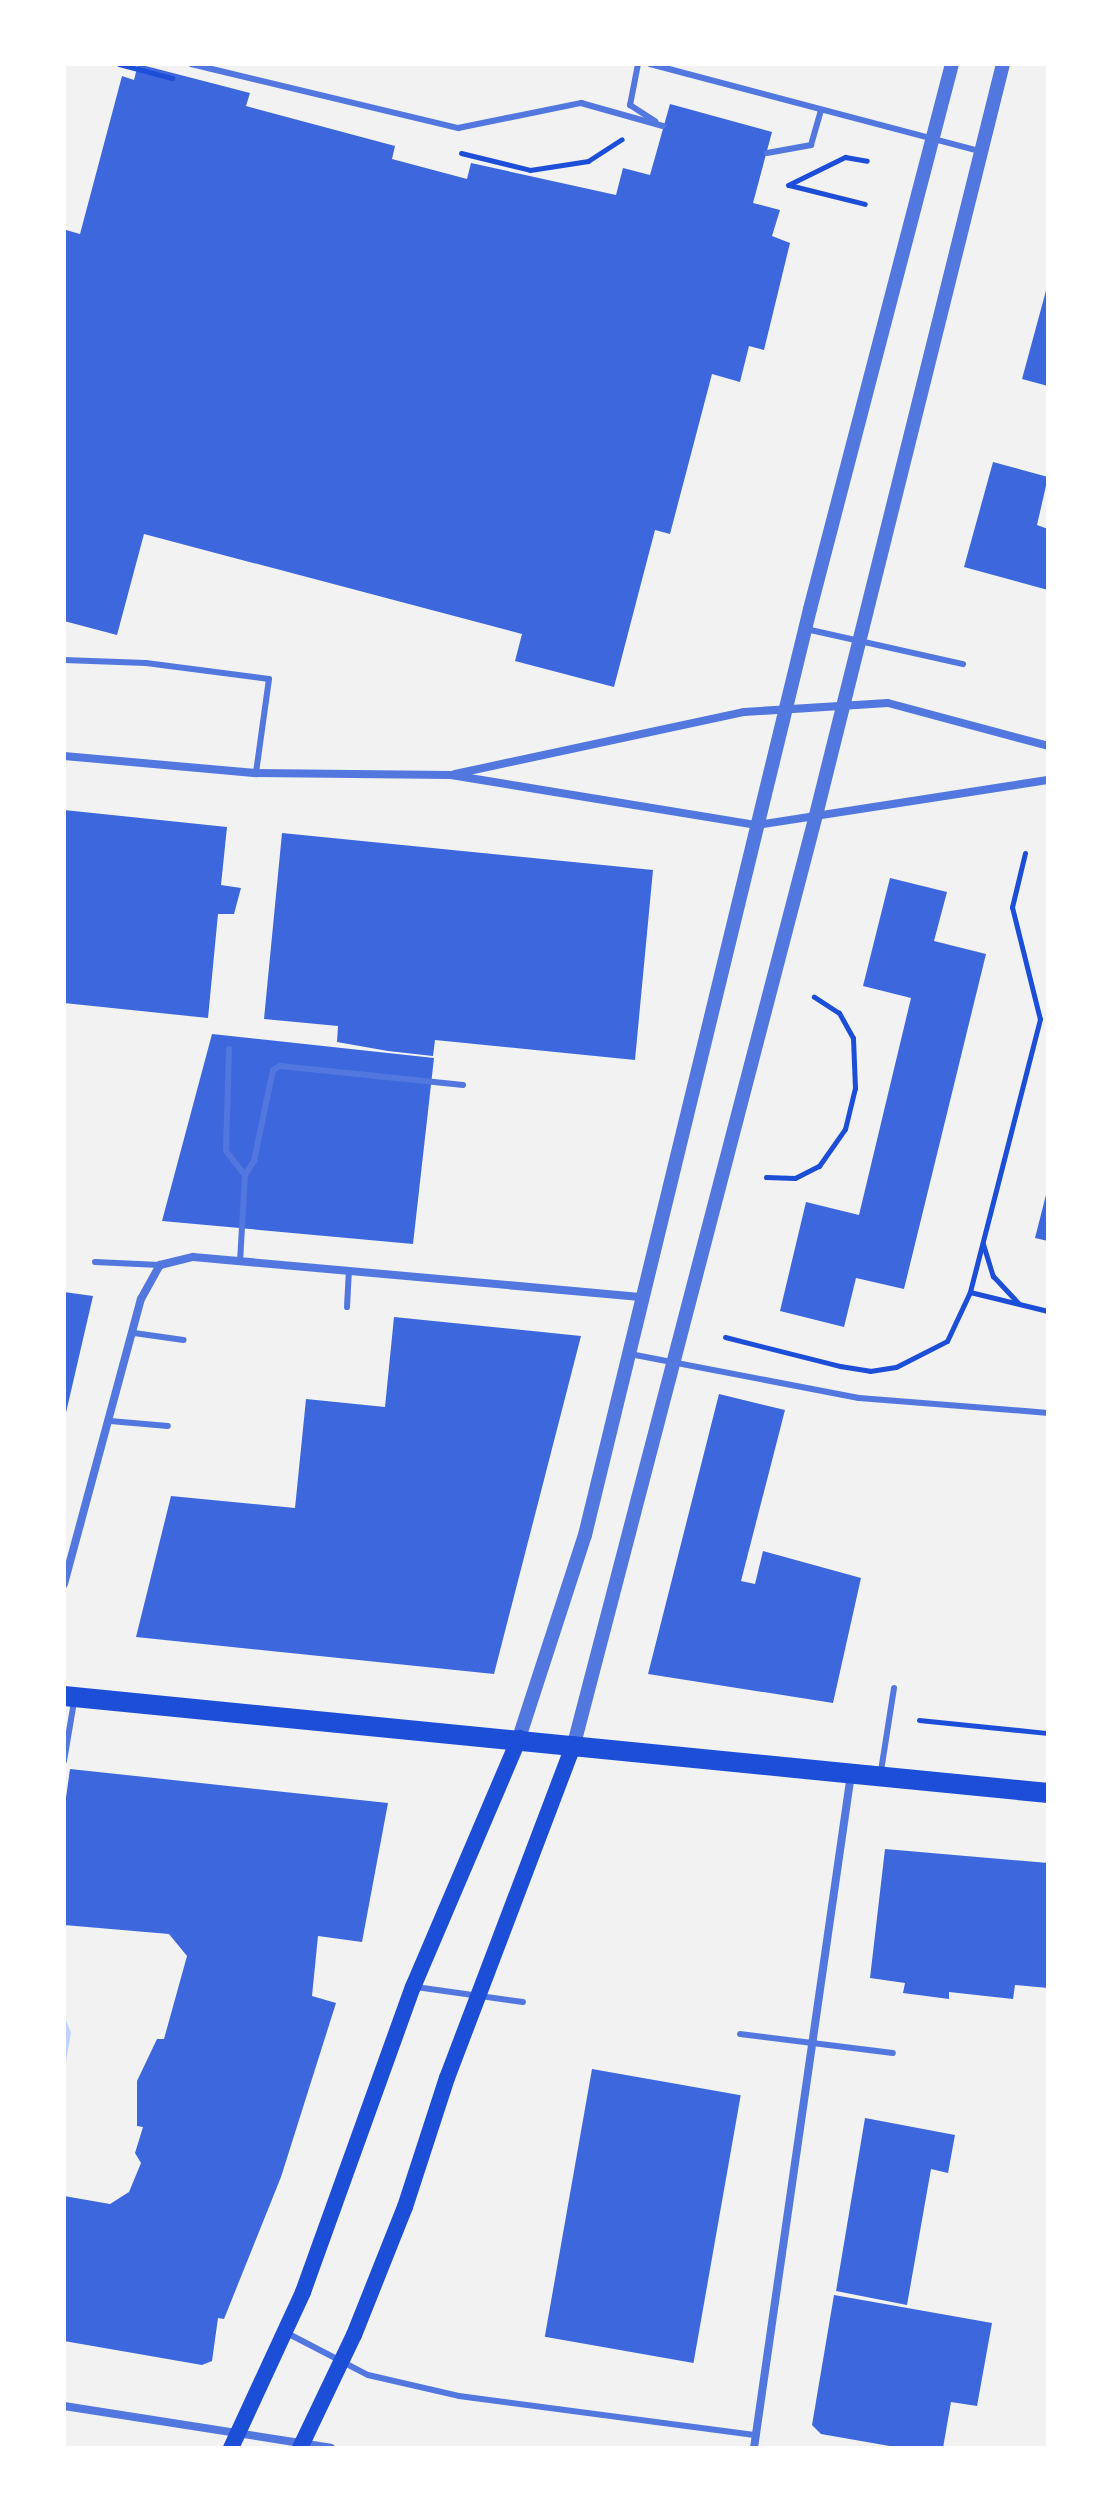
<!DOCTYPE html>
<html>
<head>
<meta charset="utf-8">
<style>
	body { margin:0 }
	#map { position:relative; width:1112px; height:2512px; overflow:hidden; background:#f2f2f2; font-family:Cabin,sans-serif }
	div>[style] { position:absolute }
	.water>* { inset:0; background:#bfd3fe }
	.building>* { inset:0; background:#3d67dc; transform-origin:0 0 }
	.path>* { height:5px; margin:-2.5px; padding:0 2.5px; transform-origin:2.5px; border-radius:2.5px; background:#1d4ed8 }
	.service>* { height:6px; margin:-3px; padding:0 3px; transform-origin:3px; border-radius:3px; background:#5277de }
	.minor>* { height:8px; margin:-4px; padding:0 4px; transform-origin:4px; border-radius:4px; background:#5277de }
	.tertiary>* { height:14px; margin:-7px; padding:0 7px; transform-origin:7px; border-radius:7px; background:#5277de }
	.secondary>* { height:16px; margin:-8px; padding:0 8px; transform-origin:8px; border-radius:8px; background:#1d4ed8 }
	.primary>* { height:20px; margin:-10px; padding:0 10px; transform-origin:10px; border-radius:10px; background:#1d4ed8 }
	span { translate:-50% -50%; white-space:nowrap; text-align:center; line-height:1.15; -webkit-text-stroke:8px #fff; paint-order:stroke }
	.frame { position:absolute; inset:0; border:66px solid #fff; pointer-events:none }
</style>
</head>
<body>
<div id="map">
	<div class="water">
		<i style="clip-path:polygon(64px 2015px,71px 2033px,64px 2072px)"></i>
	</div>
	<div class="building">
		<i style="clip-path:polygon(138px 64px,250px 93px,246px 106px,395px 146px,392px 159px,467px 179px,471px 163px,616px 195px,623px 168px,650px 175px,670px 104px,772px 132px,753px 203px,780px 210px,772px 236px,790px 243px,764px 350px,749px 346px,740px 382px,712px 374px,670px 534px,655px 530px,614px 687px,515px 661px,522px 634px,144px 534px,117px 635px,64px 621px,64px 236px,66px 230px,80px 234px,122px 76px,134px 80px)"></i>
		<i style="clip-path:polygon(1047px 287px,1048px 288px,1048px 386px,1022px 379px)"></i>
		<i style="clip-path:polygon(993px 462px,1048px 477px,1037px 525px,1048px 529px,1048px 590px,964px 567px)"></i>
		<i style="clip-path:polygon(64px 810px,227px 827px,221px 885px,241px 888px,234px 914px,218px 914px,208px 1018px,64px 1003px)"></i>
		<i style="clip-path:polygon(282px 833px,653px 870px,635px 1060px,435px 1040px,433px 1056px,388px 1051px,337px 1042px,338px 1026px,264px 1019px)"></i>
		<i style="clip-path:polygon(890px 878px,947px 892px,934px 941px,986px 954px,904px 1289px,856px 1278px,844px 1327px,780px 1311px,806px 1202px,859px 1215px,911px 998px,863px 986px)"></i>
		<i style="clip-path:polygon(212px 1034px,434px 1058px,413px 1244px,162px 1221px)"></i>
		<i style="clip-path:polygon(1047px 1191px,1048px 1191px,1048px 1241px,1035px 1238px)"></i>
		<i style="clip-path:polygon(64px 1292px,93px 1296px,65px 1417px,64px 1417px)"></i>
		<i style="clip-path:polygon(394px 1317px,581px 1336px,494px 1674px,136px 1637px,171px 1496px,295px 1508px,306px 1399px,385px 1407px)"></i>
		<i style="clip-path:polygon(719px 1394px,785px 1410px,741px 1581px,755px 1584px,763px 1551px,861px 1578px,833px 1703px,648px 1674px)"></i>
		<i style="clip-path:polygon(70px 1769px,388px 1803px,362px 1942px,318px 1936px,312px 1996px,336px 2003px,281px 2177px,224px 2319px,218px 2318px,212px 2361px,202px 2365px,64px 2341px,64px 2196px,110px 2204px,129px 2192px,141px 2163px,135px 2153px,143px 2127px,137px 2126px,137px 2081px,157px 2039px,164px 2039px,187px 1956px,169px 1934px,64px 1925px,64px 1812px)"></i>
		<i style="clip-path:polygon(885px 1849px,1048px 1863px,1048px 1988px,1015px 1985px,1013px 1999px,949px 1992px,949px 1999px,903px 1993px,905px 1983px,870px 1978px)"></i>
		<i style="left:592px;top:2069px;width:151px;height:272px;rotate:10deg"></i>
		<i style="clip-path:polygon(865px 2118px,955px 2135px,948px 2173px,931px 2169px,907px 2305px,836px 2291px)"></i>
		<i style="clip-path:polygon(834px 2295px,992px 2323px,977px 2406px,951px 2402px,943px 2448px,901px 2448px,821px 2434px,812px 2425px)"></i>
	</div>
	<div class="path">
		<i style="left:119px;top:64px;width:55px;rotate:14.8deg"></i>
		<i style="left:461px;top:153px;width:71px;rotate:13.8deg"></i>
		<i style="left:530px;top:170px;width:59px;rotate:-8.8deg"></i>
		<i style="left:588px;top:161px;width:40px;rotate:-32.9deg"></i>
		<i style="left:788px;top:185px;width:64px;rotate:-26.2deg"></i>
		<i style="left:845px;top:157px;width:22px;rotate:10deg"></i>
		<i style="left:789px;top:185px;width:78px;rotate:14deg"></i>
		<i style="left:1025px;top:853px;width:56px;rotate:103.5deg"></i>
		<i style="left:1012px;top:907px;width:115px;rotate:76deg"></i>
		<i style="left:1040px;top:1019px;width:282px;rotate:104.4deg"></i>
		<i style="left:970px;top:1292px;width:80px;rotate:13.7deg"></i>
		<i style="left:766px;top:1177px;width:29px;rotate:2deg"></i>
		<i style="left:795px;top:1178px;width:27px;rotate:-27deg"></i>
		<i style="left:819px;top:1166px;width:45px;rotate:-54.9deg"></i>
		<i style="left:845px;top:1129px;width:42px;rotate:-76.3deg"></i>
		<i style="left:855px;top:1088px;width:50px;rotate:-92.3deg"></i>
		<i style="left:853px;top:1038px;width:29px;rotate:-119deg"></i>
		<i style="left:839px;top:1013px;width:30px;rotate:-147deg"></i>
		<i style="left:983px;top:1244px;width:34px;rotate:73deg"></i>
		<i style="left:993px;top:1276px;width:37px;rotate:47deg"></i>
		<i style="left:725px;top:1337px;width:119px;rotate:14.2deg"></i>
		<i style="left:840px;top:1366px;width:30px;rotate:9deg"></i>
		<i style="left:870px;top:1371px;width:26px;rotate:-9deg"></i>
		<i style="left:896px;top:1367px;width:57px;rotate:-27deg"></i>
		<i style="left:947px;top:1341px;width:54px;rotate:-64.9deg"></i>
		<i style="left:919px;top:1720px;width:130px;rotate:5.8deg"></i>
	</div>
	<div class="service">
		<i style="left:191px;top:64px;width:275px;rotate:13.5deg"></i>
		<i style="left:458px;top:128px;width:126px;rotate:-11.5deg"></i>
		<i style="left:581px;top:103px;width:85px;rotate:15.7deg"></i>
		<i style="left:638px;top:64px;width:42px;rotate:101deg"></i>
		<i style="left:630px;top:105px;width:30px;rotate:33deg"></i>
		<i style="left:650px;top:64px;width:340px;rotate:14.8deg"></i>
		<i style="left:767px;top:153px;width:45px;rotate:-10.3deg"></i>
		<i style="left:811px;top:145px;width:36px;rotate:-74deg"></i>
		<i style="left:806px;top:629px;width:161px;rotate:12.6deg"></i>
		<i style="left:64px;top:660px;width:82px;rotate:2.1deg"></i>
		<i style="left:146px;top:663px;width:124px;rotate:7.4deg"></i>
		<i style="left:269px;top:679px;width:95px;rotate:97.9deg"></i>
		<i style="left:229px;top:1049px;width:102px;rotate:91.7deg"></i>
		<i style="left:226px;top:1151px;width:31px;rotate:52deg"></i>
		<i style="left:95px;top:1262px;width:65px;rotate:2.6deg"></i>
		<i style="left:240px;top:1262px;width:87px;rotate:-86.7deg"></i>
		<i style="left:245px;top:1175px;width:17px;rotate:-57deg"></i>
		<i style="left:254px;top:1161px;width:93px;rotate:-78.2deg"></i>
		<i style="left:273px;top:1070px;width:8px;rotate:-30deg"></i>
		<i style="left:280px;top:1066px;width:184px;rotate:5.9deg"></i>
		<i style="left:347px;top:1307px;width:34px;rotate:-87deg"></i>
		<i style="left:134px;top:1333px;width:50px;rotate:8deg"></i>
		<i style="left:630px;top:1354px;width:233px;rotate:10.9deg"></i>
		<i style="left:859px;top:1398px;width:190px;rotate:4.5deg"></i>
		<i style="left:110px;top:1421px;width:58px;rotate:4.9deg"></i>
		<i style="left:64px;top:1761px;width:60px;rotate:-80.4deg"></i>
		<i style="left:881px;top:1771px;width:84px;rotate:-81.1deg"></i>
		<i style="left:416px;top:1987px;width:108px;rotate:8deg"></i>
		<i style="left:740px;top:2034px;width:154px;rotate:7.1deg"></i>
		<i style="left:285px;top:2332px;width:93px;rotate:27.4deg"></i>
		<i style="left:368px;top:2375px;width:93px;rotate:13deg"></i>
		<i style="left:459px;top:2396px;width:300px;rotate:7.5deg"></i>
	</div>
	<div class="minor">
		<i style="left:64px;top:756px;width:193px;rotate:5.1deg"></i>
		<i style="left:256px;top:773px;width:195px;rotate:0.6deg"></i>
		<i style="left:451px;top:775px;width:310px;rotate:9.3deg"></i>
		<i style="left:757px;top:825px;width:294px;rotate:-8.8deg"></i>
		<i style="left:455px;top:774px;width:296px;rotate:-12.1deg"></i>
		<i style="left:744px;top:712px;width:144px;rotate:-3.6deg"></i>
		<i style="left:888px;top:703px;width:166px;rotate:15deg"></i>
		<i style="left:64px;top:1584px;width:295px;rotate:-74.9deg"></i>
		<i style="left:141px;top:1299px;width:39px;rotate:-61deg"></i>
		<i style="left:160px;top:1265px;width:34px;rotate:-14deg"></i>
		<i style="left:193px;top:1257px;width:449px;rotate:5.1deg"></i>
		<i style="left:64px;top:2406px;width:270px;rotate:8.9deg"></i>
		<i style="left:754px;top:2448px;width:681px;rotate:-81.81deg"></i>
	</div>
	<div class="tertiary">
		<i style="left:519px;top:1738px;width:213px;rotate:-72deg"></i>
		<i style="left:585px;top:1535px;width:953px;rotate:-76.34deg"></i>
		<i style="left:810px;top:609px;width:563px;rotate:-75.4deg"></i>
		<i style="left:574px;top:1744px;width:960px;rotate:-75.4deg"></i>
		<i style="left:816px;top:815px;width:774px;rotate:-76.02deg"></i>
	</div>
	<div class="secondary">
		<i style="left:231px;top:2448px;width:172px;rotate:-65.2deg"></i>
		<i style="left:303px;top:2292px;width:324px;rotate:-70.2deg"></i>
		<i style="left:413px;top:1987px;width:271px;rotate:-66.9deg"></i>
		<i style="left:300px;top:2448px;width:125px;rotate:-64.5deg"></i>
		<i style="left:354px;top:2335px;width:138px;rotate:-68.3deg"></i>
		<i style="left:405px;top:2207px;width:136px;rotate:-72deg"></i>
		<i style="left:447px;top:2078px;width:357px;rotate:-69.2deg"></i>
	</div>
	<div class="primary">
		<i style="left:64px;top:1696px;width:989px;rotate:5.63deg"></i>
	</div>
	<div class="frame"></div>
</div>
</body>
</html>
